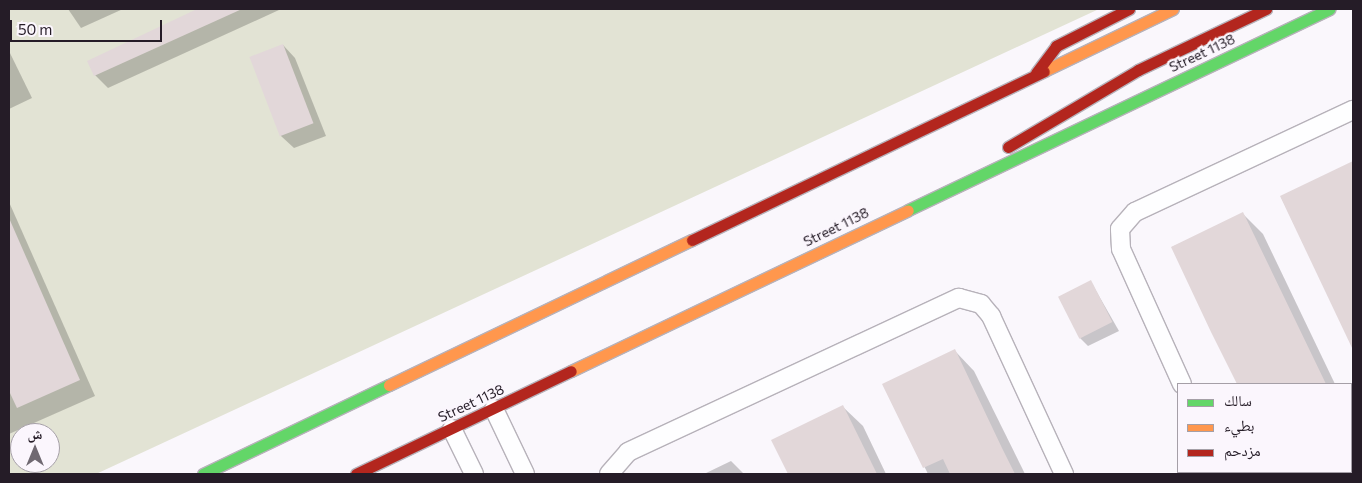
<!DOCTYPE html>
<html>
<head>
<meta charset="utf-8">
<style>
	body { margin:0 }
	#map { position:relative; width:1362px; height:483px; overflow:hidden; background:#faf7fc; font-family:Commissioner,"Noto Naskh Arabic",sans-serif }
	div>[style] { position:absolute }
	.green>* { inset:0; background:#e2e3d4 }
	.shadow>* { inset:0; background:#0003 }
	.building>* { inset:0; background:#e2d7d9; transform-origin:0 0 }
	.roads { filter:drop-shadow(1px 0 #b7b2ba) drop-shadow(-1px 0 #b7b2ba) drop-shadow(0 1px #b7b2ba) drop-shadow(0 -1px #b7b2ba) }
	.street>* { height:18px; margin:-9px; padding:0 9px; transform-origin:9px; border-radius:9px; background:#fefeff }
	.fast>* { height:11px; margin:-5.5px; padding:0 5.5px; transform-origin:5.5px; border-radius:5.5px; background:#63d668 }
	.slow>* { height:11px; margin:-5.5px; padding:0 5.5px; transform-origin:5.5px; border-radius:5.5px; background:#ff974d }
	.jam>* { height:11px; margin:-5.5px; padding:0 5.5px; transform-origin:5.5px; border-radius:5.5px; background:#b3261e }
	span { translate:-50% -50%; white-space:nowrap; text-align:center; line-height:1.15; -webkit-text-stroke:5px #fbf6fd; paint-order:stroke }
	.street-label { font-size:14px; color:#251c27 }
	.frame { position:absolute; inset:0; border:10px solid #251c27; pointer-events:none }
	.legend { position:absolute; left:1177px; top:383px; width:175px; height:90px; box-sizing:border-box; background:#fbf6fd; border:1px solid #a59fa7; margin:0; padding:6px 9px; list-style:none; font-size:15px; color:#251c27 }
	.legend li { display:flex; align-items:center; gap:10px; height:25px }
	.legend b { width:25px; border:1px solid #a59fa7 }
	.north { position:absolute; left:10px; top:423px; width:50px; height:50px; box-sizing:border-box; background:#fbf6fd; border:1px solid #a59fa7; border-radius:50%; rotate:0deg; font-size:14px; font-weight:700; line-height:20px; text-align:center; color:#251c27 }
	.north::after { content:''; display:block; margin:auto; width:18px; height:22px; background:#706972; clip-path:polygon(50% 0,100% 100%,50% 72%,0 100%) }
	.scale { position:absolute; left:10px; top:20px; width:152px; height:22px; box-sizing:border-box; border:2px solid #251c27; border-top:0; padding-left:6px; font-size:15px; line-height:18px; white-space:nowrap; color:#251c27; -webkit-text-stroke:4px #fbf6fd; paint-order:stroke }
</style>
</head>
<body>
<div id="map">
	<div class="green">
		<i style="clip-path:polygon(evenodd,9px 9px,1099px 9px,96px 474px,9px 474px,9px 9px,20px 433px,50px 433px,50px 463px,20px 463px,20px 433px)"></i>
	</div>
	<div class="shadow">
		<i style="clip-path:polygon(68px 9px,123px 9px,81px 28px)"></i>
		<i style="clip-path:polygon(200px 9px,279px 10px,108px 88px,95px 75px,89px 62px)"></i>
		<i style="clip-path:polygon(283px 45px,295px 58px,326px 136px,294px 148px,281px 136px,251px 58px)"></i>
		<i style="clip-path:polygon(9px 51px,32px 98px,9px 109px)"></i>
		<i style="clip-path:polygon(1352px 163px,1353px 165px,1353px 347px,1281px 197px)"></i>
		<i style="clip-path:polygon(9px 202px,95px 396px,9px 434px)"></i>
		<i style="clip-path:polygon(1243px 214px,1263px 234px,1335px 384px,1238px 384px,1172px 247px)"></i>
		<i style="clip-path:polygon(1091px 282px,1119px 331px,1088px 346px,1080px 338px)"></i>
		<i style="clip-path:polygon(955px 351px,974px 371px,1025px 474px,928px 474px,884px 384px)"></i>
		<i style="clip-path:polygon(843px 407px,863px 426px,886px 474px,789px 474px,773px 440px)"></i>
		<i style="clip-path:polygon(731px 461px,744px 474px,704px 474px)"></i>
	</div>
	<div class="building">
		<i style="clip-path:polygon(197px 9px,242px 9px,94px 76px,87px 61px)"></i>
		<i style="left:283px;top:44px;width:85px;height:36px;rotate:69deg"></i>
		<i style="clip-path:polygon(1353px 161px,1353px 350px,1280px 196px)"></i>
		<i style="clip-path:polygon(1243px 212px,1284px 297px,1326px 384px,1237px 384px,1211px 332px,1171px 247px)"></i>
		<i style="clip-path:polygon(9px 218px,80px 380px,17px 408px,9px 391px)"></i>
		<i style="left:1091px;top:280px;width:47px;height:37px;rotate:63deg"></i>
		<i style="clip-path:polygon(955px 349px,1002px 448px,1015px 474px,950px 474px,943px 459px,923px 468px,882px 384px)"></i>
		<i style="clip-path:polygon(843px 405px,877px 474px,788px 474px,771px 440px)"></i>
	</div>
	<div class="roads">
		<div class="street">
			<i style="left:1182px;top:384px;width:148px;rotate:-114.3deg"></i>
			<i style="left:1121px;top:249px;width:20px;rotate:-93deg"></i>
			<i style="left:1120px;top:229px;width:23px;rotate:-49deg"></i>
			<i style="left:1135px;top:212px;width:241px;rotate:-25.1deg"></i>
			<i style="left:494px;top:409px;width:72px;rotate:64.5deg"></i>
			<i style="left:452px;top:429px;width:50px;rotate:63.9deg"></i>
			<i style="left:1351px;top:439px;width:3px;rotate:-45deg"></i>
			<i style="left:1221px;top:472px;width:3px;rotate:45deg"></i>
			<i style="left:609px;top:474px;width:29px;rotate:-49deg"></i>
			<i style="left:628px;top:452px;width:365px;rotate:-25deg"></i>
			<i style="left:959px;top:298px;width:23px;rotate:15deg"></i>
			<i style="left:981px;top:304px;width:16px;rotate:50deg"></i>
			<i style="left:991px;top:316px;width:174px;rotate:65.2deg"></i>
			<i style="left:1279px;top:474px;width:5px;rotate:-22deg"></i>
		</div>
		<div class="fast">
			<i style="left:908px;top:210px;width:467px;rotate:-25.5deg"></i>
			<i style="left:203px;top:474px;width:206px;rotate:-25.6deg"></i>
		</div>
		<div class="slow">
			<i style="left:1044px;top:71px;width:143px;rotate:-25.7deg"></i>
			<i style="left:571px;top:371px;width:373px;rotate:-25.5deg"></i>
			<i style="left:389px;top:385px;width:336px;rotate:-25.6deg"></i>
		</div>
		<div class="jam">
			<i style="left:1036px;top:73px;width:34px;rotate:-53deg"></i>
			<i style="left:1056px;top:46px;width:82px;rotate:-26.9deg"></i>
			<i style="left:1008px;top:147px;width:151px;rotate:-30.6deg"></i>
			<i style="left:1138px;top:70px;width:142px;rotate:-25.5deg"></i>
			<i style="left:692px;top:240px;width:390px;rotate:-25.6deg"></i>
			<i style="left:356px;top:474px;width:238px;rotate:-25.6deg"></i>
		</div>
	</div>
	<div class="street-label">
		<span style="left:1202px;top:53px;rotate:-25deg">Street 1138</span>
		<span style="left:836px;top:227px;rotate:-26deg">Street 1138</span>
		<span style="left:471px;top:403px;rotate:-25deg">Street 1138</span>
	</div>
	<div class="frame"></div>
	<ul class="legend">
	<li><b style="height:6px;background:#63d668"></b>سالك</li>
	<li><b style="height:6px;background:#ff974d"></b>بطيء</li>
	<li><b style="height:6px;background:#b3261e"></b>مزدحم</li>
	</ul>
	<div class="north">ش</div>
	<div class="scale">50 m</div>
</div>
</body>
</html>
